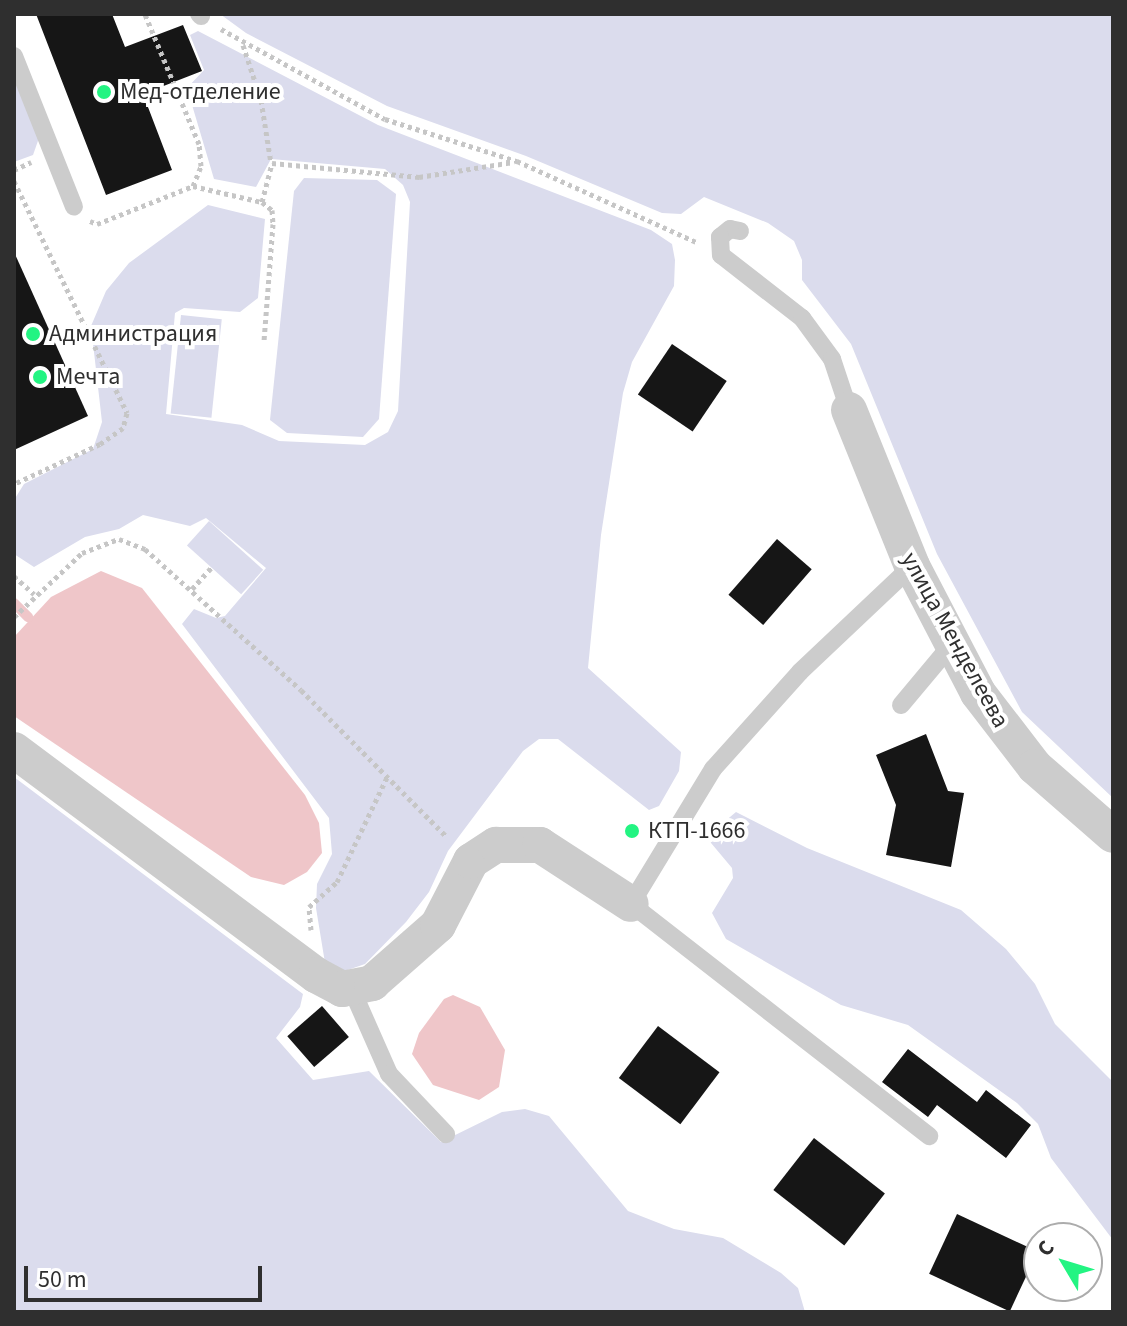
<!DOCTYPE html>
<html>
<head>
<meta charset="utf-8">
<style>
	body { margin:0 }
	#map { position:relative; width:1127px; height:1326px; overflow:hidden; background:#fff; font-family:"Source Sans 3",sans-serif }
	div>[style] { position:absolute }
	.green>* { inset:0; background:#dbdced; transform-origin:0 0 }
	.water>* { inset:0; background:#efc6c9 }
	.stream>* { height:10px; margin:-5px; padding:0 5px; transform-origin:5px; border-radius:5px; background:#efc6c9 }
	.building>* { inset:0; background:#161616; transform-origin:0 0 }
	.path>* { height:5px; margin-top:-2.5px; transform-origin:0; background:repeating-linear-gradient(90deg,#c6c6c6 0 4px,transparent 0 8px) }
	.lane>* { height:18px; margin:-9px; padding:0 9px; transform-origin:9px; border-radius:9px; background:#ccc }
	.street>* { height:36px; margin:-18px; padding:0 18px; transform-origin:18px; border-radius:18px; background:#ccc }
	.dots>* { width:22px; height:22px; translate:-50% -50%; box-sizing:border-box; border:4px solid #fff; border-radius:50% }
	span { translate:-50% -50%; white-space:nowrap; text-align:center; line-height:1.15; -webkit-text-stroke:8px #fff; paint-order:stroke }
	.poi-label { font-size:24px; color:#2f2f2f }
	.left { translate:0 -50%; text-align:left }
	.street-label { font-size:24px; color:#2f2f2f }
	.frame { position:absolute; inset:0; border:16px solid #2f2f2f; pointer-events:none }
	.north { position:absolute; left:1023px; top:1222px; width:80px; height:80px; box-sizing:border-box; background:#fff; border:2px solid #acacac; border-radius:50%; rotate:308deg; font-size:22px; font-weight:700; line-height:32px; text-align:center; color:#2f2f2f }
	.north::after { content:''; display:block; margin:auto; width:28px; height:36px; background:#23f482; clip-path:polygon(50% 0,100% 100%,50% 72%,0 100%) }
	.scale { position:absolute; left:24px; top:1266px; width:238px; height:36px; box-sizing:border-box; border:4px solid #2f2f2f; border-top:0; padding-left:10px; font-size:24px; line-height:28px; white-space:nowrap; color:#2f2f2f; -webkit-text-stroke:6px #fff; paint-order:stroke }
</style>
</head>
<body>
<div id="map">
	<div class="green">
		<i style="clip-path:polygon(220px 14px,1113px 14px,1113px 798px,1022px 712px,937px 554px,851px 344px,802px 280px,802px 260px,794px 241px,768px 223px,704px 197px,681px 214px,662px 213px,526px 156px,387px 106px,246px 33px)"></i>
		<i style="clip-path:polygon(198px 31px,378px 125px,651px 230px,672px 244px,675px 260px,674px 286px,632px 362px,623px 393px,601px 535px,588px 668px,681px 752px,679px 771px,659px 806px,649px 810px,558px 739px,539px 739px,523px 751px,448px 851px,429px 892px,406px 922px,365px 964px,339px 973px,326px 969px,316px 908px,317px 884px,332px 854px,329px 818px,182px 624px,194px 609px,216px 618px,225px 616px,266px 568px,206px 518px,190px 526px,143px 515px,119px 529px,85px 537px,34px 567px,14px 554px,14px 500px,24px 484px,93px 449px,102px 422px,91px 326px,106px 291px,129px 263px,208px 205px,265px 219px,258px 298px,240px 312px,184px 308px,175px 313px,166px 414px,242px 425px,279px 441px,365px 445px,388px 432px,398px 411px,410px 202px,403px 185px,385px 169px,271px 159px,256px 187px,214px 179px,187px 88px,204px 70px,190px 35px)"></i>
		<i style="clip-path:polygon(14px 76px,39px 138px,33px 155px,14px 162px)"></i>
		<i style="clip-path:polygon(304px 178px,377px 180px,396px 194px,379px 419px,363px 437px,287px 433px,270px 420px,294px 191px)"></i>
		<i style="left:181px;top:315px;width:41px;height:99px;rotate:6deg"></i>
		<i style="left:209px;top:521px;width:73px;height:33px;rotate:42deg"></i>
		<i style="clip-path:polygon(14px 777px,303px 994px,300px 1007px,276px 1038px,313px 1080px,369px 1071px,441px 1142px,502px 1112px,525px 1109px,549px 1116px,628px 1211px,674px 1229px,723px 1238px,781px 1273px,798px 1288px,805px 1312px,14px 1312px)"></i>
		<i style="clip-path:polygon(736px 812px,807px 848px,961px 910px,1006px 949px,1035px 984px,1055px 1024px,1113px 1082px,1113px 1240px,1051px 1158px,1038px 1124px,1017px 1103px,908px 1025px,841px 1005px,726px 939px,712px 913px,733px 878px,732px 868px,706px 837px)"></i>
	</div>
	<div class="water">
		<i style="clip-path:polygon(101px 571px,142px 588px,305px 795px,319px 823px,322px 853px,307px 872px,284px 885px,251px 877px,14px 716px,14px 637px,51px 597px)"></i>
		<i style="clip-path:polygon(453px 995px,480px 1007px,505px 1050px,499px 1087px,479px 1100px,433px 1085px,412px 1054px,419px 1033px,444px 999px)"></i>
	</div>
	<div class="stream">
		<i style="left:14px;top:603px;width:20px;rotate:45deg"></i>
	</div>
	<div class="building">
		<i style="clip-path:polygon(36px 14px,112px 14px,125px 47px,183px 25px,202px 71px,143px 94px,172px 170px,106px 195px)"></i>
		<i style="clip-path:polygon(14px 252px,88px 416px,14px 450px)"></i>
		<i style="left:672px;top:344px;width:66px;height:61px;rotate:34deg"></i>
		<i style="left:777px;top:539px;width:46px;height:74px;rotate:41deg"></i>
		<i style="clip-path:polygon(926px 734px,948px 791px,964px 793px,951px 867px,886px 855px,896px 805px,876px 755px)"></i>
		<i style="left:322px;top:1006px;width:41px;height:46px;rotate:49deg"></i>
		<i style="left:658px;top:1026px;width:77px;height:65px;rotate:37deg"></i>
		<i style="clip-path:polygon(908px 1049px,977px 1102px,986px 1090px,1031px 1125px,1006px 1158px,937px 1105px,928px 1117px,882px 1082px)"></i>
		<i style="left:814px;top:1138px;width:90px;height:66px;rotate:38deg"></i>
		<i style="left:957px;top:1214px;width:89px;height:66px;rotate:25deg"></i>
	</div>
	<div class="path">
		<i style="left:221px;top:29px;width:187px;rotate:28.8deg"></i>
		<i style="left:385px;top:119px;width:139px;rotate:17.7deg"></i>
		<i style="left:517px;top:161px;width:196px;rotate:24.3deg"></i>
		<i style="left:243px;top:45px;width:58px;rotate:71.9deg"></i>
		<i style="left:261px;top:100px;width:64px;rotate:81deg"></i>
		<i style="left:14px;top:170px;width:19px;rotate:-25deg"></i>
		<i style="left:14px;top:181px;width:258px;rotate:64deg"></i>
		<i style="left:127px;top:413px;width:16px;rotate:105deg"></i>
		<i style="left:123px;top:428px;width:28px;rotate:145deg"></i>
		<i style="left:100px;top:444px;width:95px;rotate:155.1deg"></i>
		<i style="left:193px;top:186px;width:71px;rotate:13.1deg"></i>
		<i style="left:262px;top:202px;width:40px;rotate:-75.6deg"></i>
		<i style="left:272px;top:163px;width:148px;rotate:5.4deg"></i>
		<i style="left:419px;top:177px;width:96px;rotate:-9deg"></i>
		<i style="left:262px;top:202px;width:13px;rotate:39deg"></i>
		<i style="left:272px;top:210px;width:14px;rotate:86deg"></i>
		<i style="left:273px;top:224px;width:117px;rotate:94.4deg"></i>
		<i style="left:90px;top:221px;width:8px;rotate:23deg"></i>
		<i style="left:97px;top:224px;width:103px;rotate:-21.6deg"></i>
		<i style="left:193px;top:186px;width:22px;rotate:-68deg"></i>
		<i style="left:201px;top:166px;width:22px;rotate:-95deg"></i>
		<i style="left:199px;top:144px;width:141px;rotate:-112.6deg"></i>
		<i style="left:14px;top:576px;width:27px;rotate:42deg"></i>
		<i style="left:192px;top:589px;width:30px;rotate:-48deg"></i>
		<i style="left:14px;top:617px;width:93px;rotate:-43.3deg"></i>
		<i style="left:82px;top:553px;width:40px;rotate:-21deg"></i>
		<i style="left:119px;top:539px;width:28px;rotate:21deg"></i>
		<i style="left:145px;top:549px;width:210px;rotate:42.1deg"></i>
		<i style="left:301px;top:690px;width:207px;rotate:45.2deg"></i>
		<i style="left:311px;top:930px;width:23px;rotate:-95deg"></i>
		<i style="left:309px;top:907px;width:38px;rotate:-42deg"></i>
		<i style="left:337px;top:882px;width:116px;rotate:-64.5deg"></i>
	</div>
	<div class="lane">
		<i style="left:199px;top:14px;width:3px;rotate:45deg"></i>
		<i style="left:14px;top:56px;width:162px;rotate:68.3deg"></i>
		<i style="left:740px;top:231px;width:10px;rotate:-169deg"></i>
		<i style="left:730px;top:229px;width:13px;rotate:141deg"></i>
		<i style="left:720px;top:237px;width:18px;rotate:87deg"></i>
		<i style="left:721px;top:255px;width:103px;rotate:37.9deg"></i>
		<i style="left:802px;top:318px;width:51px;rotate:53.8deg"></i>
		<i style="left:832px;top:359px;width:54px;rotate:71.6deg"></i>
		<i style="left:912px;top:566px;width:154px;rotate:136.6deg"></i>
		<i style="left:800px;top:672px;width:130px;rotate:131.9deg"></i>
		<i style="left:713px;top:769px;width:158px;rotate:121.3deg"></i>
		<i style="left:631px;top:904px;width:378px;rotate:37.9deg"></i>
		<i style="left:901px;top:705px;width:80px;rotate:-50.1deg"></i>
		<i style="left:352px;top:990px;width:92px;rotate:66.2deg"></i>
		<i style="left:389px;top:1074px;width:83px;rotate:46.5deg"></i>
	</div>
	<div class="street">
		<i style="left:849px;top:410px;width:168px;rotate:68deg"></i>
		<i style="left:912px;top:566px;width:143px;rotate:62.5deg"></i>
		<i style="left:978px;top:693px;width:93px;rotate:52.4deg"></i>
		<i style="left:1035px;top:767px;width:103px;rotate:41.1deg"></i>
		<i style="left:14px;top:750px;width:377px;rotate:36.7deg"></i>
		<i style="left:316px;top:975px;width:30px;rotate:28deg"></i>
		<i style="left:342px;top:989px;width:31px;rotate:-11deg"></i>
		<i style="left:372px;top:983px;width:88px;rotate:-41.3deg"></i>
		<i style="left:438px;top:925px;width:72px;rotate:-62.7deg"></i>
		<i style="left:471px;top:861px;width:30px;rotate:-33deg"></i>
		<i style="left:496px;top:845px;width:44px"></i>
		<i style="left:540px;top:845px;width:108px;rotate:33deg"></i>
	</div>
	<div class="dots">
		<i style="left:104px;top:92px;background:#23f482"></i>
		<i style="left:33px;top:334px;background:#23f482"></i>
		<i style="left:40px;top:377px;background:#23f482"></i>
		<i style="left:632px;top:831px;background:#23f482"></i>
	</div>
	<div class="poi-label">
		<span class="left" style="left:120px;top:92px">Мед-отделение</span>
		<span class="left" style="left:49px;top:334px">Администрация</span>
		<span class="left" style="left:56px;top:377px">Мечта</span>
		<span class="left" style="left:648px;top:831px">КТП-1666</span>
	</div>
	<div class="street-label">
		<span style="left:955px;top:640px;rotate:61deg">улица Менделеева</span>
	</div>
	<div class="frame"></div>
	<div class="north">С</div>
	<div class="scale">50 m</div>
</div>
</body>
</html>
